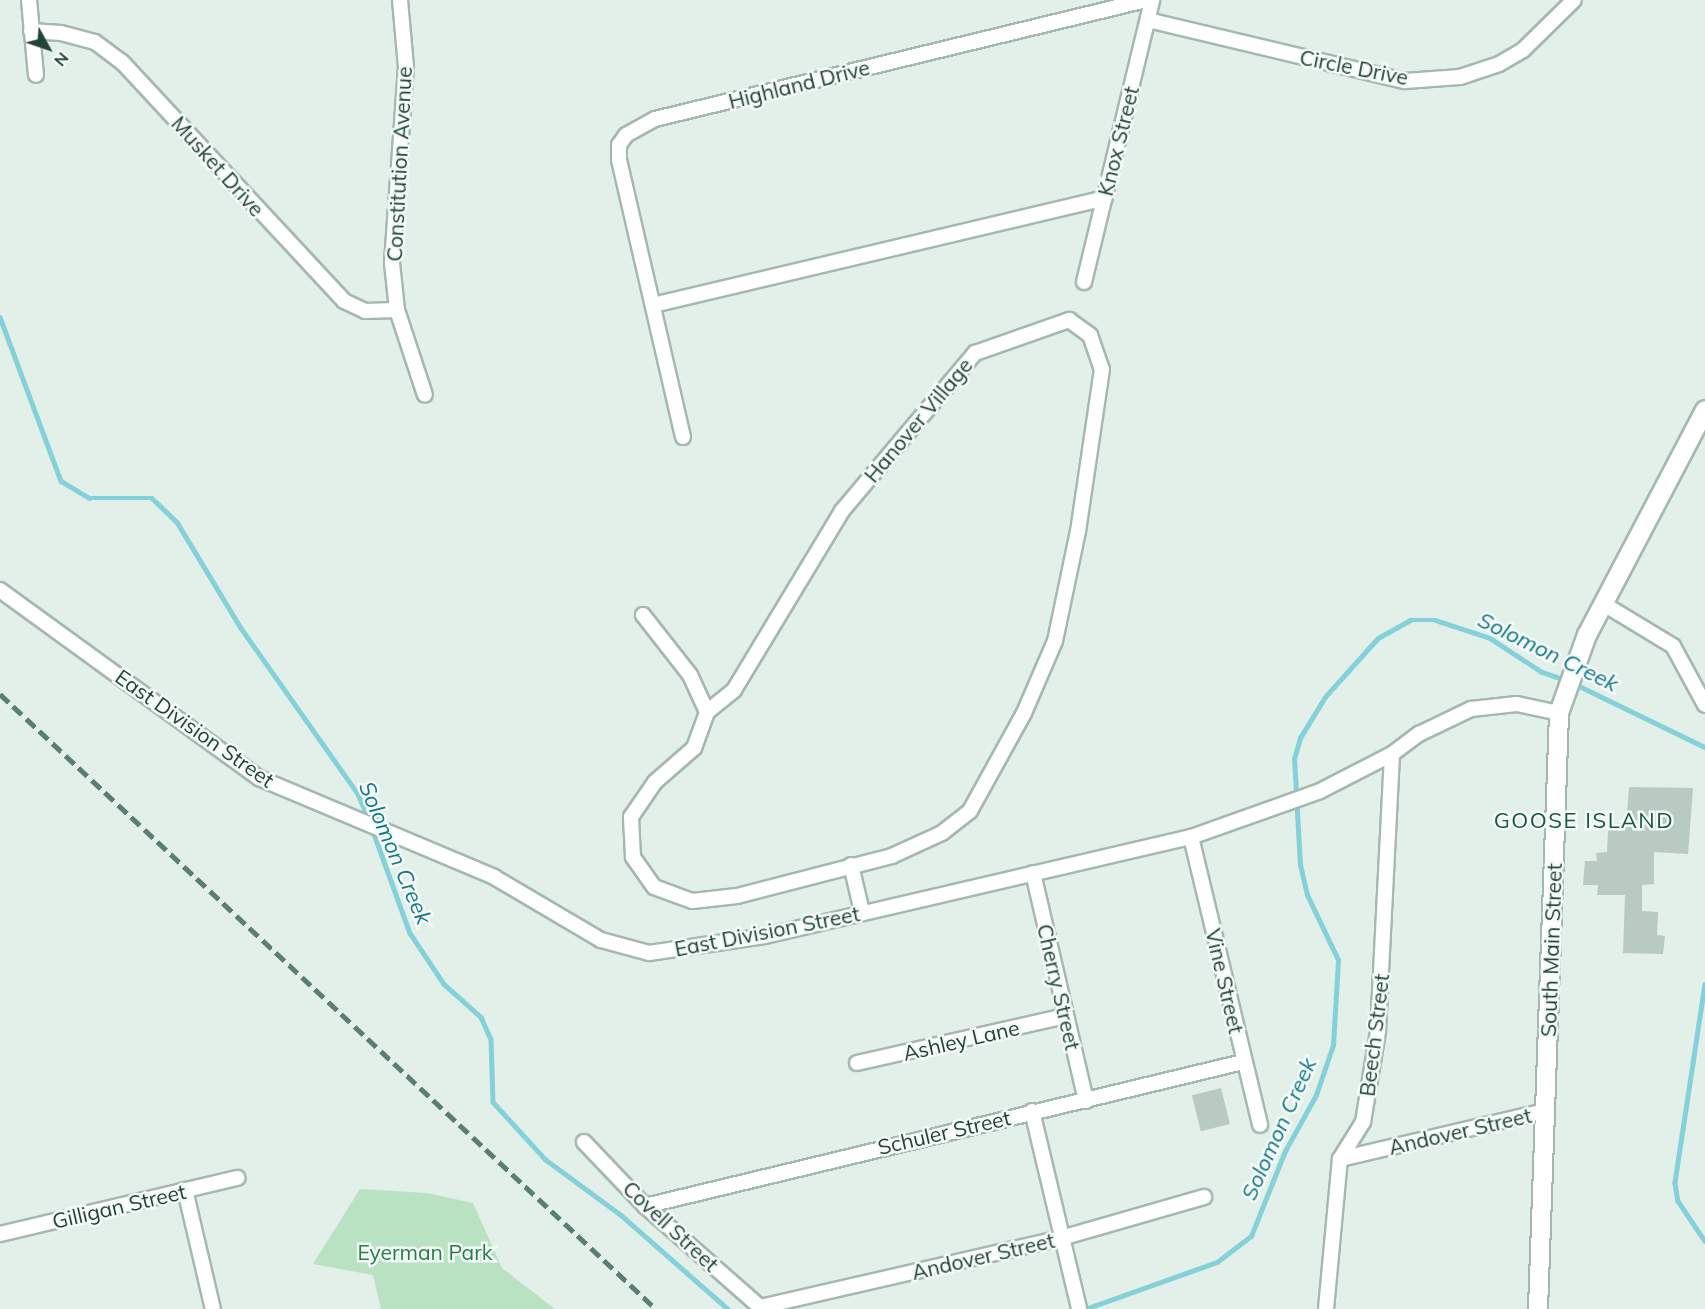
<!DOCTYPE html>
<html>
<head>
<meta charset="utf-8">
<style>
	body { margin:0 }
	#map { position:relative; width:1705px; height:1309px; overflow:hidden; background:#e3efe9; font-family:Mulish,sans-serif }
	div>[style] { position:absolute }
	.green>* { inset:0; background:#b9e2c2 }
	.stream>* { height:4.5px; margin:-2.25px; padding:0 2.25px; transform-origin:2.25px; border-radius:2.25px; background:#84d1da }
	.building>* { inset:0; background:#b8cac2; transform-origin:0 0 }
	.roads { filter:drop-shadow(2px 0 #a5b8b0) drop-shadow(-2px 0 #a5b8b0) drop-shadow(0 2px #a5b8b0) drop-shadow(0 -2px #a5b8b0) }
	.minor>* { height:14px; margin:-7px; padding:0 7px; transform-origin:7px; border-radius:7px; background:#fff }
	.secondary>* { height:18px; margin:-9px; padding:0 9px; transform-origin:9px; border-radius:9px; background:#fff }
	.rail>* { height:4.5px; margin-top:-2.25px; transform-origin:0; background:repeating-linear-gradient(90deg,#5b7e73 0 12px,transparent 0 18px) }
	span { translate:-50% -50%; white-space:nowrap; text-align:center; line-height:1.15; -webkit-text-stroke:5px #f4faf7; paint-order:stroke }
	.street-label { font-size:21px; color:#204238 }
	.park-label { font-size:21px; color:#257f43 }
	.water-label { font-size:22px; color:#127986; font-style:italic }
	.neighbourhood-label { font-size:22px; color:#195745; letter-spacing:1.5px }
	.north { position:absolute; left:18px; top:18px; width:60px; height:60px; -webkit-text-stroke:4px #f4faf7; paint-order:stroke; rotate:130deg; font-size:16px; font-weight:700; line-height:24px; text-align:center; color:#204238 }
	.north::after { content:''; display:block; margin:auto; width:21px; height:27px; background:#204238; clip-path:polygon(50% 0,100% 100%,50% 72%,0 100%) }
</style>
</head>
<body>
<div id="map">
	<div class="green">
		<i style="clip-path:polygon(360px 1189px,427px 1193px,473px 1203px,502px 1268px,555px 1309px,381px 1309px,373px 1275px,313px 1264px)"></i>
	</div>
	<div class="stream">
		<i style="left:0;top:317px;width:175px;rotate:69.6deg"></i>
		<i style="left:61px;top:481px;width:33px;rotate:31deg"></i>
		<i style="left:89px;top:498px;width:63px"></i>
		<i style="left:152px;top:498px;width:35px;rotate:44deg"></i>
		<i style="left:177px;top:522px;width:124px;rotate:58.9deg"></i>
		<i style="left:241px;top:628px;width:203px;rotate:54.8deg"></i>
		<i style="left:358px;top:794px;width:28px;rotate:67deg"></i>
		<i style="left:1573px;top:683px;width:147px;rotate:25.9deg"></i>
		<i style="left:373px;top:831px;width:109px;rotate:70.1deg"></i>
		<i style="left:410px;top:933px;width:61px;rotate:56.3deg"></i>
		<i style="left:444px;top:984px;width:50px;rotate:41.7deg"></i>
		<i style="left:481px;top:1017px;width:24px;rotate:66deg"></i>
		<i style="left:491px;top:1039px;width:63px;rotate:88.2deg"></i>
		<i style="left:493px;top:1102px;width:77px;rotate:47.6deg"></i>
		<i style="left:545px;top:1159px;width:94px;rotate:36.4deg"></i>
		<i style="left:621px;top:1215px;width:142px;rotate:41.3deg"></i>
		<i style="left:1705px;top:984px;width:201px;rotate:98.6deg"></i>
		<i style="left:1675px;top:1183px;width:18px;rotate:81deg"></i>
		<i style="left:1678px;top:1201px;width:48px;rotate:56deg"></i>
		<i style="left:1085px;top:1309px;width:140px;rotate:-19.6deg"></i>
		<i style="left:1217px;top:1262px;width:43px;rotate:-37.4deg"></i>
		<i style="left:1251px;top:1236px;width:92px;rotate:-68.2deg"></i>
		<i style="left:1285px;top:1151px;width:64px;rotate:-61deg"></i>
		<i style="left:1316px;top:1095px;width:53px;rotate:-71.2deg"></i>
		<i style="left:1333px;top:1045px;width:85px;rotate:-86.6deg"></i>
		<i style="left:1338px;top:960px;width:72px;rotate:-115.5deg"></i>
		<i style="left:1307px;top:895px;width:31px;rotate:-103deg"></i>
		<i style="left:1300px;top:865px;width:106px;rotate:-93.2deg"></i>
		<i style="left:1294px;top:759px;width:22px;rotate:-74deg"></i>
		<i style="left:1300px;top:738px;width:48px;rotate:-58.6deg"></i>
		<i style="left:1325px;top:697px;width:79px;rotate:-48.1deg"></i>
		<i style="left:1378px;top:638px;width:37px;rotate:-29deg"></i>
		<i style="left:1410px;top:620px;width:25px"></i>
		<i style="left:1435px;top:620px;width:58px;rotate:18.1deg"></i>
		<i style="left:1490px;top:638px;width:62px;rotate:33.2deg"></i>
		<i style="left:1542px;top:672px;width:24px;rotate:19deg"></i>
	</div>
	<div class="building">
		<i style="clip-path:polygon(1629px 787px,1693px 788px,1688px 854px,1654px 852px,1654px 884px,1642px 885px,1642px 911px,1658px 912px,1657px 935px,1665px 936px,1663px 954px,1623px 953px,1625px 895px,1597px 895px,1598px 885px,1583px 885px,1585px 861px,1597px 861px,1596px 853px,1607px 852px,1608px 829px,1626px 827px)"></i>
		<i style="left:1221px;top:1088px;width:37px;height:30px;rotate:76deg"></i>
	</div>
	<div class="roads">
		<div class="minor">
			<i style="left:29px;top:0;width:75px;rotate:84.7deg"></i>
			<i style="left:400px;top:0;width:67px;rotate:84.9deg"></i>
			<i style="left:406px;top:67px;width:196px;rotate:94.1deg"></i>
			<i style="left:392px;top:263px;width:47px;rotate:83.9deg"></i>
			<i style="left:397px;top:310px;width:89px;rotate:71.8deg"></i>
			<i style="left:1148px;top:20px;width:264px;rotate:13.4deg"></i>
			<i style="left:1405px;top:81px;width:55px;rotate:-4.2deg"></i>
			<i style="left:1460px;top:77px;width:41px;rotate:-18.4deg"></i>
			<i style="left:1499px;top:64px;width:28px;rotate:-30deg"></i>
			<i style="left:1523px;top:50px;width:71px;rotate:-44.4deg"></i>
			<i style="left:31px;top:31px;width:30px;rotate:4deg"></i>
			<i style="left:61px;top:33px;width:35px;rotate:15deg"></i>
			<i style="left:95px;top:42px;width:34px;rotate:37deg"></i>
			<i style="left:122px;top:62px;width:326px;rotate:47.1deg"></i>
			<i style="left:344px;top:301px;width:23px;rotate:25deg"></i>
			<i style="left:365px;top:311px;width:32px;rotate:-2deg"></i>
			<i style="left:1084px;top:282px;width:290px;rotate:-76.4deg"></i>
			<i style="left:653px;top:305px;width:464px;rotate:-13.3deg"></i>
			<i style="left:1069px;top:320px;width:26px;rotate:36deg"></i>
			<i style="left:1090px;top:335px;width:36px;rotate:71deg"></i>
			<i style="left:1102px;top:369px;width:164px;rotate:98.4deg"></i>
			<i style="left:1078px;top:531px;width:112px;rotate:101.8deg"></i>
			<i style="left:1055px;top:641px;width:78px;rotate:113.3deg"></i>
			<i style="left:1024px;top:713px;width:112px;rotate:118.9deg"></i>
			<i style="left:970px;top:811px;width:36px;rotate:142deg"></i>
			<i style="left:942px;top:833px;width:55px;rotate:155.3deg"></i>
			<i style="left:892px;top:856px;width:160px;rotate:165.5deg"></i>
			<i style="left:737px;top:896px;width:45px;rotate:173.7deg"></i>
			<i style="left:692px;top:901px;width:40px;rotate:-159.8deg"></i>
			<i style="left:654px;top:887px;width:37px;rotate:-125deg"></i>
			<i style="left:633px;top:857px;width:40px;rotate:-92.9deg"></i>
			<i style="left:631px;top:817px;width:42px;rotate:-55.6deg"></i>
			<i style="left:655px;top:782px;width:52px;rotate:-41.1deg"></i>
			<i style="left:694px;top:748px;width:38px;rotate:-70deg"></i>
			<i style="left:707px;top:712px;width:35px;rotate:-39deg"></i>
			<i style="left:734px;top:690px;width:209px;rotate:-58.9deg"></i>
			<i style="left:842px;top:511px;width:207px;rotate:-49.9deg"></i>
			<i style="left:975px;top:353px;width:100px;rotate:-19.3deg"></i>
			<i style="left:683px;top:437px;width:284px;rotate:-103deg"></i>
			<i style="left:619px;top:160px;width:15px;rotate:-90deg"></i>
			<i style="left:619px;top:145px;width:12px;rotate:-55deg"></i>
			<i style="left:626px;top:135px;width:33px;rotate:-29deg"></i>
			<i style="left:655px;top:119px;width:505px;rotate:-13.62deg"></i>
			<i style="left:0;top:590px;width:320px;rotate:36deg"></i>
			<i style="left:259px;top:778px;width:255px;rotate:22.8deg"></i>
			<i style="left:494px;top:877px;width:124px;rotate:30.5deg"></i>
			<i style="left:601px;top:940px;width:50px;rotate:15.2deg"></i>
			<i style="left:649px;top:953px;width:117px;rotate:-8.3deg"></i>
			<i style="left:765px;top:936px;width:437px;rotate:-13.1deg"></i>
			<i style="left:1191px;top:837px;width:137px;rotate:-19.6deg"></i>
			<i style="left:1320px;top:791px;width:81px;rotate:-27.2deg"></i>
			<i style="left:1392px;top:754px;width:34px;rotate:-37deg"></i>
			<i style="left:1419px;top:734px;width:58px;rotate:-25.7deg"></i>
			<i style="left:1471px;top:709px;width:46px;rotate:-6.2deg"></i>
			<i style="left:1517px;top:704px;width:43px;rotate:12.1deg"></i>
			<i style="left:1602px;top:603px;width:83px;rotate:31.2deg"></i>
			<i style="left:1673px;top:646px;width:67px;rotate:61.5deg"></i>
			<i style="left:643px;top:615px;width:76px;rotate:51.9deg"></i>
			<i style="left:690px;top:675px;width:41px;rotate:65.3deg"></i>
			<i style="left:1191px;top:837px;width:296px;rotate:76.5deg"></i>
			<i style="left:851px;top:865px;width:48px;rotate:76.8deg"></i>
			<i style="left:1033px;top:873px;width:234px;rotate:76.9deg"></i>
			<i style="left:857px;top:1063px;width:214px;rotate:-12.7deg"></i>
			<i style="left:1032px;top:1111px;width:204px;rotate:76.6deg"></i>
			<i style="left:584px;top:1142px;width:88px;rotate:46.4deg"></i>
			<i style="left:645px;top:1206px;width:153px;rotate:41.3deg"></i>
			<i style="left:760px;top:1307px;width:309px;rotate:-12.9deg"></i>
			<i style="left:1061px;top:1238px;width:149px;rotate:-16deg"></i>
			<i style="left:1340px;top:1159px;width:211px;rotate:-13.2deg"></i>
			<i style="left:185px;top:1190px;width:122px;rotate:76.8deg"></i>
			<i style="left:645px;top:1206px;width:615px;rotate:-13.54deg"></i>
			<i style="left:0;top:1234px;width:244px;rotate:-13.3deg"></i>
			<i style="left:1326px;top:1309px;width:151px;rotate:-84.7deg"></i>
			<i style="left:1340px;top:1159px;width:44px;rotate:-58.1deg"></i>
			<i style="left:1363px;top:1122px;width:92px;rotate:-80.6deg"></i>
			<i style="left:1378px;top:1031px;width:277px;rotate:-87.1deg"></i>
		</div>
		<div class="secondary">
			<i style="left:1538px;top:1309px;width:596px;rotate:-87.98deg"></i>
			<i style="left:1559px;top:713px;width:83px;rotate:-70.3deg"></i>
			<i style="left:1587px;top:635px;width:254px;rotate:-62.3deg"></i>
		</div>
	</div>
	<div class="rail">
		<i style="left:0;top:694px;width:899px;rotate:43.15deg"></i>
	</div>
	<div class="street-label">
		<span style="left:1354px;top:67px;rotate:11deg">Circle Drive</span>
		<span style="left:799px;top:84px;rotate:-14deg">Highland Drive</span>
		<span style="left:1118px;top:141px;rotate:-76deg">Knox Street</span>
		<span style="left:399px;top:164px;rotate:-87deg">Constitution Avenue</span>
		<span style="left:218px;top:166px;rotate:48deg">Musket Drive</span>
		<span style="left:918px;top:420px;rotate:-50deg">Hanover Village</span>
		<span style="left:195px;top:728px;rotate:35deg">East Division Street</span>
		<span style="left:767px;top:931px;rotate:-11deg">East Division Street</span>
		<span style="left:1551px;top:950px;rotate:-88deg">South Main Street</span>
		<span style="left:1225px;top:981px;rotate:77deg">Vine Street</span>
		<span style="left:1059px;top:987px;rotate:77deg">Cherry Street</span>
		<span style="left:1374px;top:1035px;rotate:-83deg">Beech Street</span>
		<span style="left:961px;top:1040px;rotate:-13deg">Ashley Lane</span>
		<span style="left:1460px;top:1131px;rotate:-13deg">Andover Street</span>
		<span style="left:944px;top:1132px;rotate:-13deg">Schuler Street</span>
		<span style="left:119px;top:1206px;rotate:-13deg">Gilligan Street</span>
		<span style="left:671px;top:1226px;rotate:43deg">Covell Street</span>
		<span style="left:983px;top:1256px;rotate:-13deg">Andover Street</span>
	</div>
	<div class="park-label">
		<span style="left:425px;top:1252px">Eyerman Park</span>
	</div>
	<div class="water-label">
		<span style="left:1548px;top:652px;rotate:26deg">Solomon Creek</span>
		<span style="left:395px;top:853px;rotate:67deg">Solomon Creek</span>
		<span style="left:1279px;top:1129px;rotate:-66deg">Solomon Creek</span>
	</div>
	<div class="neighbourhood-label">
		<span style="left:1584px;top:821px">GOOSE ISLAND</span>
	</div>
	<div class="north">N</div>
</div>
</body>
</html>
